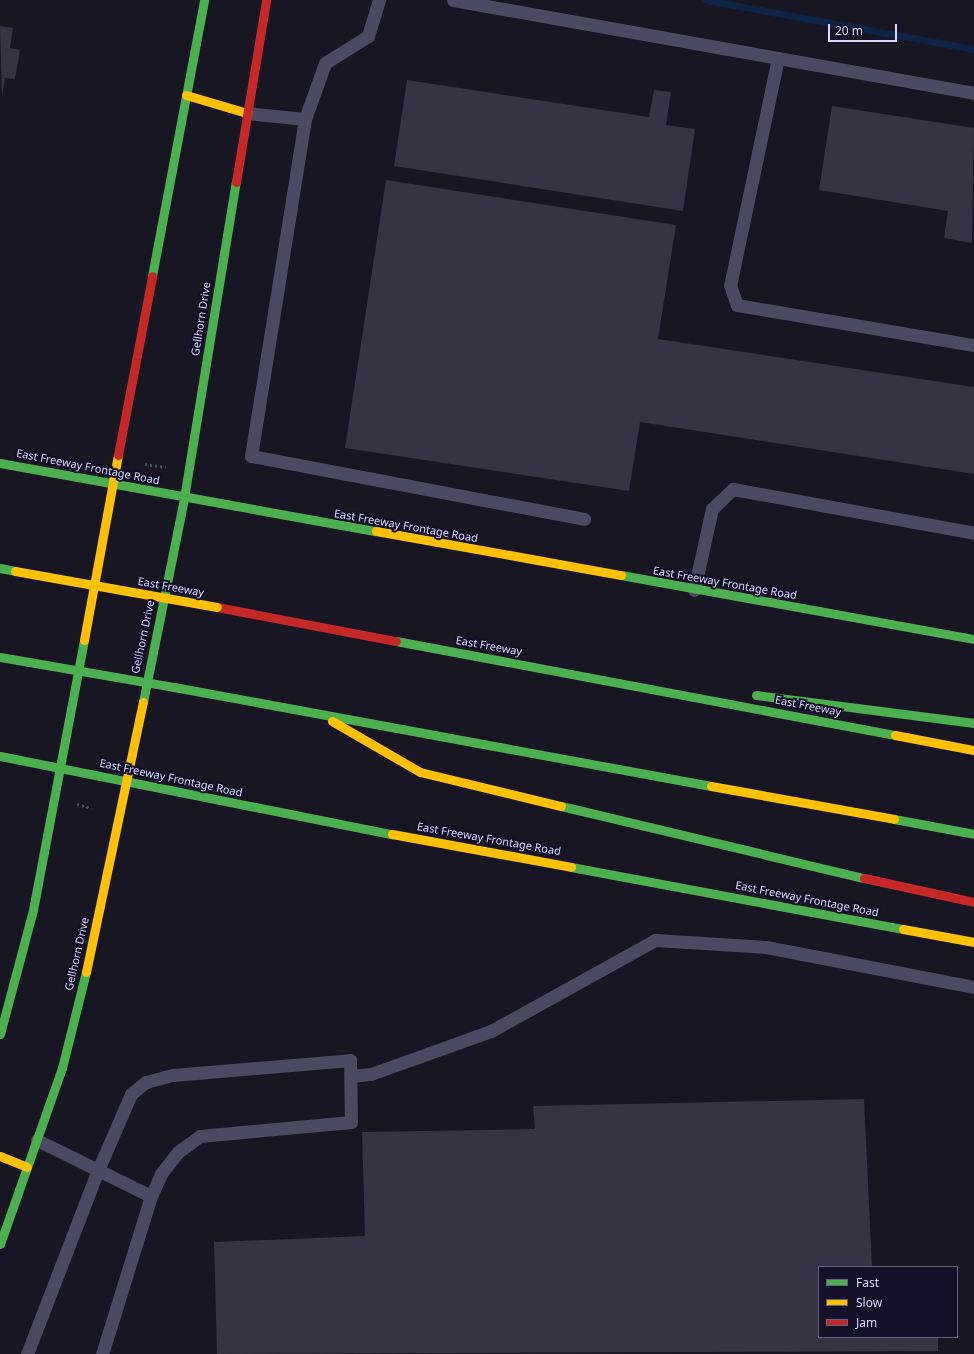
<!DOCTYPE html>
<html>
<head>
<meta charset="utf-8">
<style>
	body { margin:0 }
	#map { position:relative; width:974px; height:1354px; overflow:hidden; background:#171622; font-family:"Noto Sans",sans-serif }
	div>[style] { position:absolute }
	.stream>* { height:7px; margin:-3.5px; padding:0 3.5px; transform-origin:3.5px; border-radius:3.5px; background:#0d2447 }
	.building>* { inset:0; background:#353344 }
	.path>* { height:2.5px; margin-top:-1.25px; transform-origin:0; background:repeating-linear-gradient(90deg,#45525f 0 2px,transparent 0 5px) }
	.lane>* { height:13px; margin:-6.5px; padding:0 6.5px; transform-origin:6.5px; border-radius:6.5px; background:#4a4a63 }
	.fast>* { height:9px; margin:-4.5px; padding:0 4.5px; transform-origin:4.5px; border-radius:4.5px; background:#4caf50 }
	.slow>* { height:9px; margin:-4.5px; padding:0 4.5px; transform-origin:4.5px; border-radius:4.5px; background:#ffc107 }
	.jam>* { height:9px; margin:-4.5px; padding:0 4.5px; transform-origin:4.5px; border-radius:4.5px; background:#c62828 }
	.fast-bridge>* { height:9px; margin:-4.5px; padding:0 4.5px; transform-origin:4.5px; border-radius:4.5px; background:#4caf50 }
	.slow-bridge>* { height:9px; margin:-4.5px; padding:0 4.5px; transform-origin:4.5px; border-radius:4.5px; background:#ffc107 }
	span { translate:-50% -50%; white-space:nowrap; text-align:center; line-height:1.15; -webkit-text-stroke:4px #131028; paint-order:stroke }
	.street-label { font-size:11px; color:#dad7ff }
	.legend { position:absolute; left:818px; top:1266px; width:140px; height:72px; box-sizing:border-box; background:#131028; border:1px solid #63607e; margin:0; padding:5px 7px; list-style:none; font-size:12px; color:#dad7ff }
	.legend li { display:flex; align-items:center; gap:8px; height:20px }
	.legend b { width:20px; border:1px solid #63607e }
	.scale { position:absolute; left:828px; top:24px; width:69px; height:18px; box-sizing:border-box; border:2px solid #dad7ff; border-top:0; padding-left:5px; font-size:12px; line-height:14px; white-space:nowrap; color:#dad7ff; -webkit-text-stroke:3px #131028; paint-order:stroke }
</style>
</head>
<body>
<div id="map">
	<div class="stream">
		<i style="left:706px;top:0;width:272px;rotate:10.4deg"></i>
	</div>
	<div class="building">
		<i style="clip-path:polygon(0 26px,13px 28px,10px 48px,20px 50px,15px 79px,5px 78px,2px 98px)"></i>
		<i style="clip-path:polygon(407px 80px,649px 117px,654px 90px,671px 92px,666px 125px,695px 129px,683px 211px,394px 166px)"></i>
		<i style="clip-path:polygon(832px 106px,974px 128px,972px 243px,944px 238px,948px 211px,819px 190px)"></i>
		<i style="clip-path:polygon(386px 180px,676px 225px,658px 339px,974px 387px,974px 474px,640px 422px,629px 491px,345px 448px)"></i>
		<i style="clip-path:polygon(864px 1099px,872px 1267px,819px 1267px,819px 1337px,938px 1337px,938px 1351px,217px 1354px,214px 1242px,365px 1236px,362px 1132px,535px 1129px,533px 1106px)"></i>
	</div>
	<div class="path">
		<i style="left:145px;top:464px;width:21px;rotate:8deg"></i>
		<i style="left:77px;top:804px;width:15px;rotate:16deg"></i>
	</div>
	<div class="lane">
		<i style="left:453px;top:0;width:529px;rotate:10.12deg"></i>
		<i style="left:778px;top:58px;width:232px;rotate:101.9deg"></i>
		<i style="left:730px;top:285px;width:21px;rotate:71deg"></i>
		<i style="left:737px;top:305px;width:240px;rotate:9.6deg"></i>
		<i style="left:247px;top:113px;width:58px;rotate:5.9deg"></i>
		<i style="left:305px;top:119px;width:59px;rotate:-70.3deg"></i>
		<i style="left:325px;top:63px;width:51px;rotate:-32.1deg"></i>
		<i style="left:368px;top:36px;width:38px;rotate:-73deg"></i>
		<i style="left:305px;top:119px;width:341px;rotate:99.1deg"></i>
		<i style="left:251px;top:456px;width:339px;rotate:10.7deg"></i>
		<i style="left:694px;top:590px;width:83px;rotate:-77.5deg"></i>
		<i style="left:712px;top:509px;width:29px;rotate:-44deg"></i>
		<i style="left:733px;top:489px;width:245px;rotate:10.3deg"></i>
		<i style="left:351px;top:1076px;width:20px;rotate:-6deg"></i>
		<i style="left:371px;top:1074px;width:127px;rotate:-19.7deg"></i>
		<i style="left:491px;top:1031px;width:188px;rotate:-29deg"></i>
		<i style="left:655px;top:940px;width:111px;rotate:3.6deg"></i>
		<i style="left:766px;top:947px;width:212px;rotate:10.9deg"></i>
		<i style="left:37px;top:1140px;width:127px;rotate:26.2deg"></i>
		<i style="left:27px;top:1354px;width:197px;rotate:-68.9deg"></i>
		<i style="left:98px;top:1170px;width:83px;rotate:-66.5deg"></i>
		<i style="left:131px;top:1094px;width:19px;rotate:-39deg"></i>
		<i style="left:146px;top:1082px;width:28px;rotate:-15deg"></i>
		<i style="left:173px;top:1075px;width:178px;rotate:-4.8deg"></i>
		<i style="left:350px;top:1060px;width:62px;rotate:89.1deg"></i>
		<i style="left:351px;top:1122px;width:152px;rotate:174.7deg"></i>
		<i style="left:200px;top:1136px;width:27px;rotate:144deg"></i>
		<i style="left:178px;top:1152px;width:28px;rotate:128deg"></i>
		<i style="left:161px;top:1174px;width:24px;rotate:114deg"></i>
		<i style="left:151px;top:1196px;width:165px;rotate:107.2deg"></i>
	</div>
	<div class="fast">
		<i style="left:152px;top:276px;width:281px;rotate:-79.3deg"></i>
		<i style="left:0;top:463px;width:382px;rotate:10.3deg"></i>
		<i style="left:0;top:568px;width:15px;rotate:11deg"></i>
		<i style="left:621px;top:575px;width:359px;rotate:10.3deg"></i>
		<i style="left:396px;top:641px;width:508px;rotate:10.67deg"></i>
		<i style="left:174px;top:687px;width:546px;rotate:10.45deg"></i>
		<i style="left:756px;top:695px;width:220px;rotate:7.3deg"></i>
		<i style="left:143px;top:702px;width:208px;rotate:-78.6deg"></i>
		<i style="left:184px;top:498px;width:320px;rotate:-80.7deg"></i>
		<i style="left:0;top:756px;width:400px;rotate:11.3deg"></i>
		<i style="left:561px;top:806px;width:311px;rotate:13.4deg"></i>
		<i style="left:894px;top:819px;width:81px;rotate:10.6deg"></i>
		<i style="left:571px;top:867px;width:338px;rotate:10.6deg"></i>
		<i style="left:0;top:1034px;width:128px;rotate:-75.1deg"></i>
		<i style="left:33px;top:910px;width:275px;rotate:-79.3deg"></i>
		<i style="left:0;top:1244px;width:187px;rotate:-70.6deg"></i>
		<i style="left:62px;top:1068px;width:99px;rotate:-76deg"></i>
	</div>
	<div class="slow">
		<i style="left:186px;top:95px;width:64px;rotate:16.4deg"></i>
		<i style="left:376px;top:531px;width:249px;rotate:10.2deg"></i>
		<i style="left:84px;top:640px;width:188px;rotate:-79.6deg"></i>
		<i style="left:332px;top:721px;width:102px;rotate:30.1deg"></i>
		<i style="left:420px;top:772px;width:145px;rotate:13.6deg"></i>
		<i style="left:895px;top:735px;width:80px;rotate:10.8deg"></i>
		<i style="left:711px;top:786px;width:186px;rotate:10.2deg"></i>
		<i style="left:392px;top:834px;width:182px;rotate:10.4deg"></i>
		<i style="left:903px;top:929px;width:72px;rotate:10.4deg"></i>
		<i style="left:86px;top:972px;width:276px;rotate:-78.1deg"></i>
		<i style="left:0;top:1156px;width:29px;rotate:22deg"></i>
	</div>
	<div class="jam">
		<i style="left:236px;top:182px;width:184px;rotate:-80.6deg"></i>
		<i style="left:118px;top:455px;width:182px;rotate:-79.2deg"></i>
		<i style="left:217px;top:607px;width:182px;rotate:10.8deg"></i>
		<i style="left:864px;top:878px;width:113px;rotate:12.3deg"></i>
	</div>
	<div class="fast-bridge">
		<i style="left:0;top:657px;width:177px;rotate:9.8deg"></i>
	</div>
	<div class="slow-bridge">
		<i style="left:15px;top:571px;width:205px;rotate:10.1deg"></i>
	</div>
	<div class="street-label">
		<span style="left:201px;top:319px;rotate:-81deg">Gellhorn Drive</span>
		<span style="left:88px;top:467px;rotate:11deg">East Freeway Frontage Road</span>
		<span style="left:406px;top:526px;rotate:10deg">East Freeway Frontage Road</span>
		<span style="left:725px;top:583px;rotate:10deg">East Freeway Frontage Road</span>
		<span style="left:171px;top:587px;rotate:10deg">East Freeway</span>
		<span style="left:143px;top:637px;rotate:-78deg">Gellhorn Drive</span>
		<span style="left:489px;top:646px;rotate:10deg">East Freeway</span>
		<span style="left:808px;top:706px;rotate:11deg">East Freeway</span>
		<span style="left:171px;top:778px;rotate:12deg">East Freeway Frontage Road</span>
		<span style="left:489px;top:839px;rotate:10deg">East Freeway Frontage Road</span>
		<span style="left:807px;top:899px;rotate:11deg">East Freeway Frontage Road</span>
		<span style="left:77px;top:954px;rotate:-77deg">Gellhorn Drive</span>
	</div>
	<ul class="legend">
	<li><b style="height:5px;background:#4caf50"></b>Fast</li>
	<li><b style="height:5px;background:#ffc107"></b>Slow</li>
	<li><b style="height:5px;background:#c62828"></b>Jam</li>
	</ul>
	<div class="scale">20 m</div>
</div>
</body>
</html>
